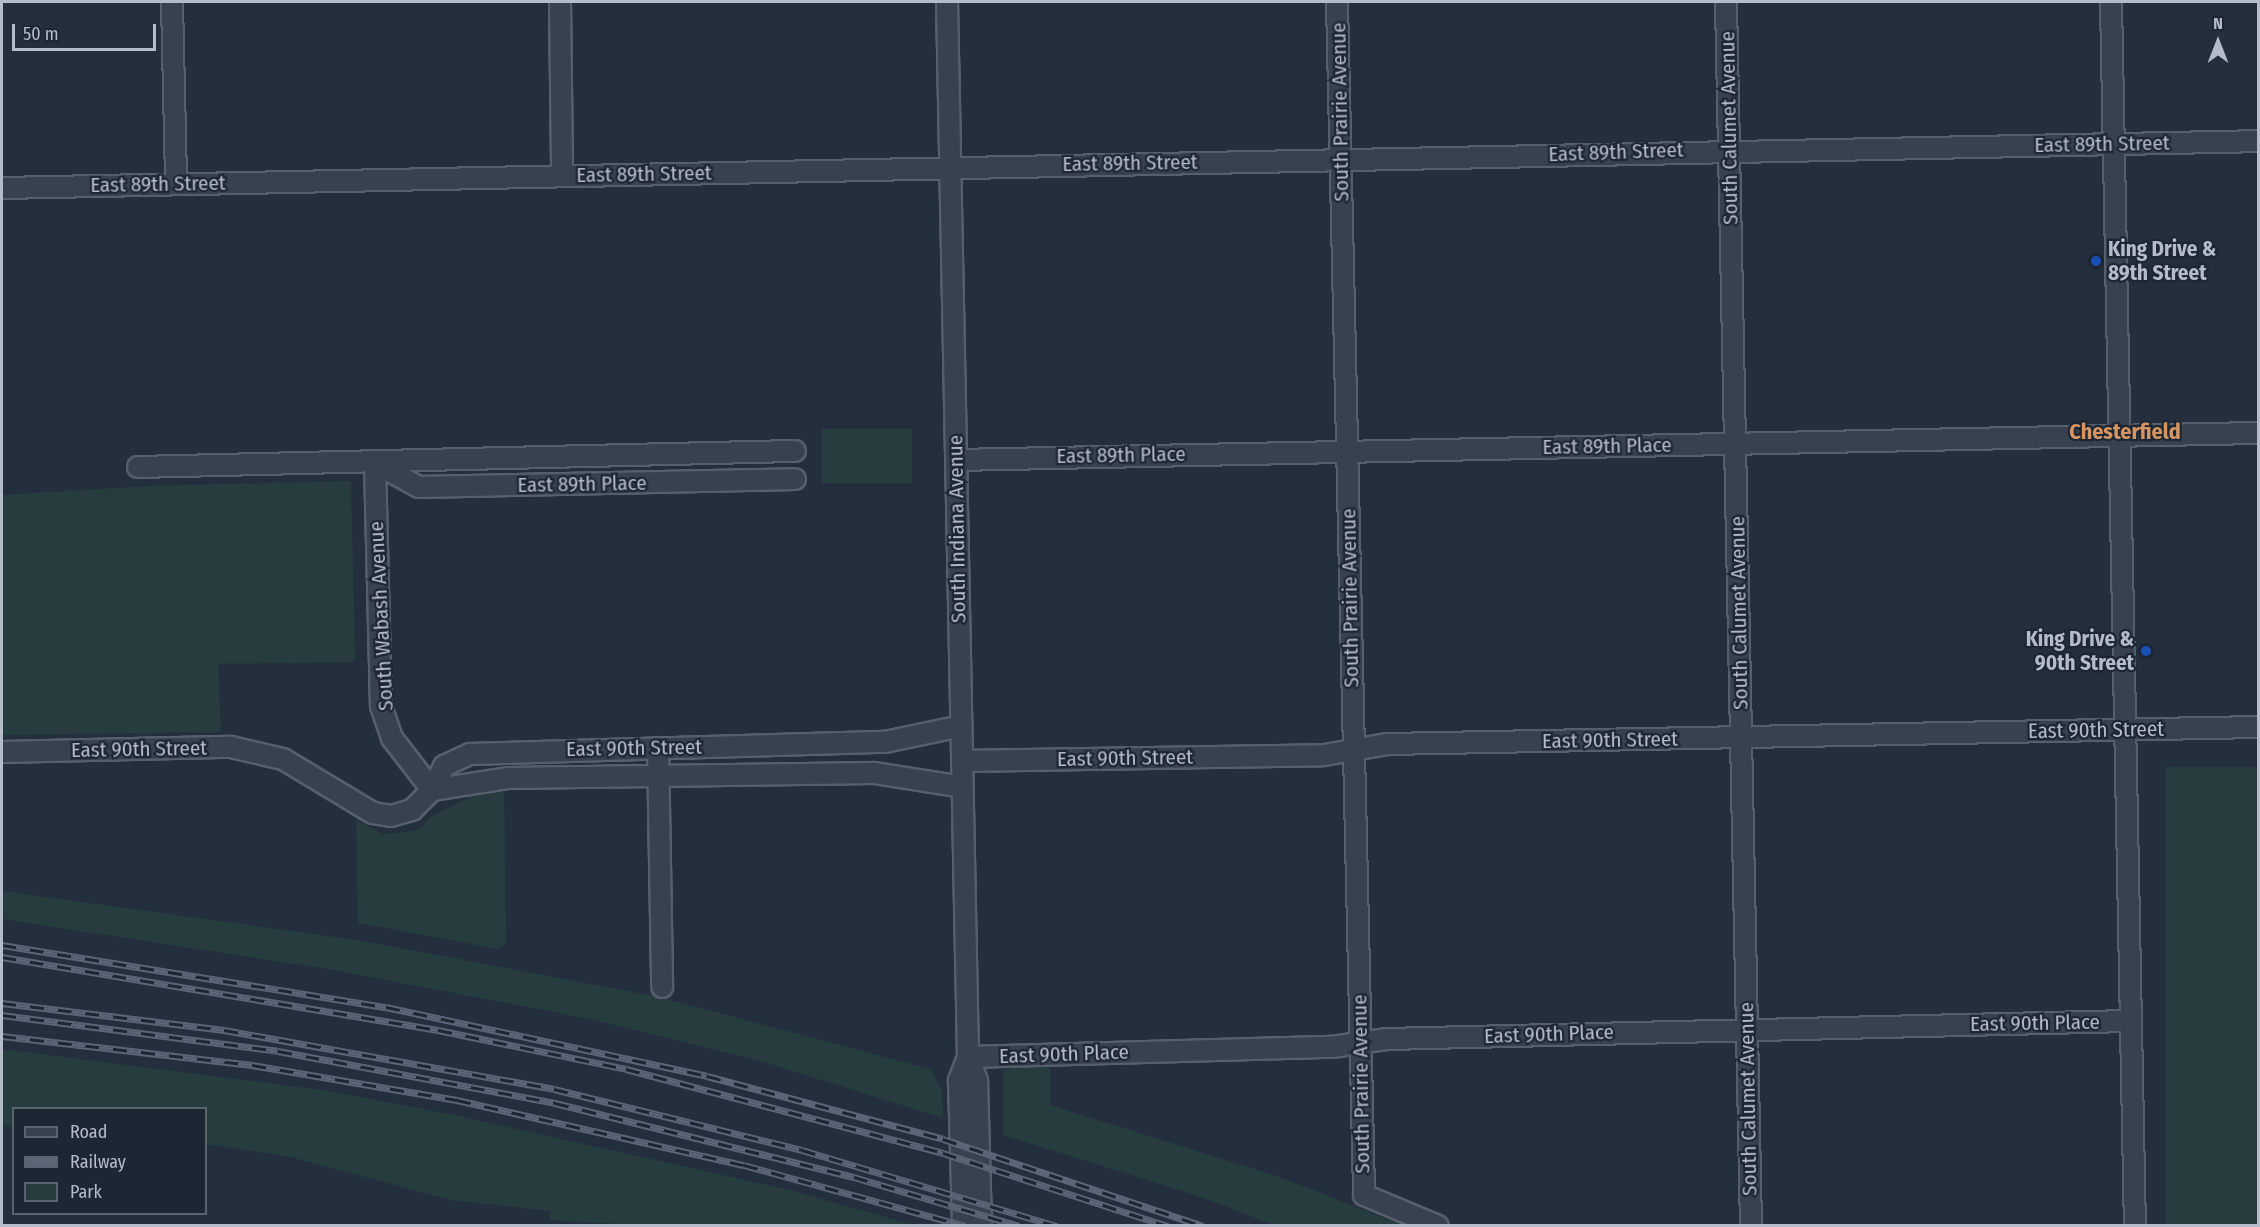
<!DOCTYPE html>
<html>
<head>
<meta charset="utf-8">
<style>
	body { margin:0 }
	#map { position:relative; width:2260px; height:1227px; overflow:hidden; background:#242f3e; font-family:"Fira Sans Condensed",sans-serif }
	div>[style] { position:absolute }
	.green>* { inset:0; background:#263c3f; transform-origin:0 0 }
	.roads { filter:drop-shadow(2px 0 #565f6c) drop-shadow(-2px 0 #565f6c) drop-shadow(0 2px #565f6c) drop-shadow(0 -2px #565f6c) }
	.minor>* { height:20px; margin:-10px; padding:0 10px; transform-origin:10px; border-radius:10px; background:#38414e }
	.rail>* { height:7px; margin-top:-3.5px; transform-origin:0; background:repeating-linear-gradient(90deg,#1d2633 0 14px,#5a6575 0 28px); box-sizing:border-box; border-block:2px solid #5a6575 }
	.dots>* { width:16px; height:16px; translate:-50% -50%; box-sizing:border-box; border:3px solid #1d2633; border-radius:50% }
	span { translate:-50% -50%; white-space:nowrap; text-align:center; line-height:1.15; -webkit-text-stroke:4.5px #1d2633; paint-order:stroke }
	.street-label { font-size:21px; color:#b4bcc9 }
	.poi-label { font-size:21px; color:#b4bcc9; font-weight:700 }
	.left { translate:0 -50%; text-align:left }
	.right { translate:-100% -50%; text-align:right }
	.neighbourhood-label { font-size:22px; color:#d59563; font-weight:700 }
	.frame { position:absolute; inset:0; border:3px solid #b4bcc9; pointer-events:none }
	.legend { position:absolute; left:12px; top:1107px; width:195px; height:108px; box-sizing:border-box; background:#1d2633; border:2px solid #59626f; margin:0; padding:8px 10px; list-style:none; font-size:18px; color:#b4bcc9 }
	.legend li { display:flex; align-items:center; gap:12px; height:30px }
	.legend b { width:30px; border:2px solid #59626f }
	.north { position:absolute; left:2188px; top:12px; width:60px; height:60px; -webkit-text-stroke:4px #1d2633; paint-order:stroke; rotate:0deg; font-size:16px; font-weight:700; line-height:24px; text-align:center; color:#b4bcc9 }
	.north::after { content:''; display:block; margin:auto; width:21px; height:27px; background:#b4bcc9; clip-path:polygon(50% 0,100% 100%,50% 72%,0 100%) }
	.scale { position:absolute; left:12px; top:24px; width:144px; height:27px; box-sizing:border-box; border:3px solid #b4bcc9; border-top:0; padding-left:8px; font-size:18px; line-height:21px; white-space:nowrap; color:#b4bcc9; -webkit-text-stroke:4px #1d2633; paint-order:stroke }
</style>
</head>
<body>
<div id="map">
	<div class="green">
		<i style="left:912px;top:429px;width:54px;height:90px;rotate:90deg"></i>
		<i style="clip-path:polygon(351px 481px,355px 662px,218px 664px,221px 732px,2px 735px,2px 495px,148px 486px)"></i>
		<i style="left:2258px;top:767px;width:458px;height:92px;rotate:90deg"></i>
		<i style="clip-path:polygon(504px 792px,506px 942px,499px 949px,358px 923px,356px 820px,383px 834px,401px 833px,419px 829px,432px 816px,472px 796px)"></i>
		<i style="clip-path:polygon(2px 891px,364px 941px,659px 997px,930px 1069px,942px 1091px,943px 1118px,757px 1060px,585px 1018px,328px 969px,2px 919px)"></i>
		<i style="clip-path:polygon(2px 1049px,329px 1091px,455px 1115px,794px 1191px,914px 1225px,649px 1226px,550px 1220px,550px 1211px,450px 1200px,291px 1157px,206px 1144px,206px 1108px,14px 1108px,13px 1125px,2px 1125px)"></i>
		<i style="clip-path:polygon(1050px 1067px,1050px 1105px,1274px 1175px,1403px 1225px,1274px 1225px,1198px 1196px,1003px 1135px,1003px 1069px)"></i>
	</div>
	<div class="roads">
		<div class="minor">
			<i style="left:172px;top:2px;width:182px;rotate:88.7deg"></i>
			<i style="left:560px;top:2px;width:173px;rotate:89.3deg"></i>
			<i style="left:947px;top:2px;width:1055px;rotate:88.86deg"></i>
			<i style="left:968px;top:1057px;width:26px;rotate:111deg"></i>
			<i style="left:959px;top:1081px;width:145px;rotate:88.4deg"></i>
			<i style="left:1337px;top:2px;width:1193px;rotate:88.7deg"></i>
			<i style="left:1364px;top:1195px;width:80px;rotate:22.7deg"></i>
			<i style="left:1726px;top:2px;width:1224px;rotate:88.83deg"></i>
			<i style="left:2111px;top:2px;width:1224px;rotate:88.88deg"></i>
			<i style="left:2px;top:188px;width:2256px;rotate:-1.19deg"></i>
			<i style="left:956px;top:460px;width:1302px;rotate:-1.19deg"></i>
			<i style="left:375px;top:463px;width:50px;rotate:28.6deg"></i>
			<i style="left:419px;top:487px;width:376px;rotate:-1.2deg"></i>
			<i style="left:375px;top:463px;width:243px;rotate:88.6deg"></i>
			<i style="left:381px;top:706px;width:34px;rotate:71deg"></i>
			<i style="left:392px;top:738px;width:66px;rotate:52.4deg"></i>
			<i style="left:138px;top:467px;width:657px;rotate:-1.4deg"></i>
			<i style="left:658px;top:748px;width:239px;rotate:89deg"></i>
			<i style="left:2px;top:752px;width:229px;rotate:-1.3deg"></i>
			<i style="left:231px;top:747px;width:53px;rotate:13deg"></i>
			<i style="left:283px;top:759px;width:105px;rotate:31deg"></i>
			<i style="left:373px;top:813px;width:18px;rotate:9deg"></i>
			<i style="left:391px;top:816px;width:22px;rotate:-16deg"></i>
			<i style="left:412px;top:810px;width:28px;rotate:-45deg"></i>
			<i style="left:432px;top:790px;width:27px;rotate:-63deg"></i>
			<i style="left:444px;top:766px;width:29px;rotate:-25deg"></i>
			<i style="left:470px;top:754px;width:415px;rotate:-1.7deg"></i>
			<i style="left:885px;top:742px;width:78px;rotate:-11.9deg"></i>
			<i style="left:962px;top:761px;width:362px;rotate:-0.9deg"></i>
			<i style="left:1324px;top:755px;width:65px;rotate:-9.8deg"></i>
			<i style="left:1388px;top:744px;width:870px;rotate:-1.12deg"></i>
			<i style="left:432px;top:790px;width:78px;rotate:-8.9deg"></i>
			<i style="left:509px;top:778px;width:365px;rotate:-0.8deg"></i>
			<i style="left:874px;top:773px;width:89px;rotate:9deg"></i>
			<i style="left:968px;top:1057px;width:364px;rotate:-1.6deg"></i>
			<i style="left:1332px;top:1047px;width:56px;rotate:-8.3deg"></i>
			<i style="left:1387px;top:1039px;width:744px;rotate:-1.39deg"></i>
			<i style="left:968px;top:1057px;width:26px;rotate:69deg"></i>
			<i style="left:977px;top:1081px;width:145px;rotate:88.4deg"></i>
		</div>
	</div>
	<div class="rail">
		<i style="left:2px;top:945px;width:389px;rotate:9.2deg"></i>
		<i style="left:386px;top:1007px;width:328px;rotate:12.1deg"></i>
		<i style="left:707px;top:1076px;width:244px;rotate:14.9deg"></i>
		<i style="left:943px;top:1139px;width:274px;rotate:18.5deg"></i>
		<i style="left:2px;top:957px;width:442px;rotate:9.5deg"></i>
		<i style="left:438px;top:1030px;width:192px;rotate:11.7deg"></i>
		<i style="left:626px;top:1069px;width:328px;rotate:14.8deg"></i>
		<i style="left:943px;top:1153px;width:237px;rotate:18deg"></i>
		<i style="left:2px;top:1003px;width:224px;rotate:6.9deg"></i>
		<i style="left:224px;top:1030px;width:335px;rotate:10.1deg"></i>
		<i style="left:554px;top:1089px;width:255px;rotate:13.8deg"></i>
		<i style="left:802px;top:1150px;width:266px;rotate:16.6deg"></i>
		<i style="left:2px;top:1015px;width:278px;rotate:7.4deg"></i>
		<i style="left:278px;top:1051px;width:282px;rotate:10.6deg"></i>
		<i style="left:555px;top:1103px;width:308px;rotate:13.9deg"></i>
		<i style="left:854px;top:1177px;width:172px;rotate:16.5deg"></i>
		<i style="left:2px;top:1036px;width:252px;rotate:6.6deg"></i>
		<i style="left:252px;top:1065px;width:208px;rotate:9.7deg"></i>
		<i style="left:457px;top:1100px;width:294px;rotate:12.8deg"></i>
		<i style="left:744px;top:1165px;width:229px;rotate:15.4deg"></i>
	</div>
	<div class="dots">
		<i style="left:2096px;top:261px;background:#1a4fb4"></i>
		<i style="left:2146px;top:651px;background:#1a4fb4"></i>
	</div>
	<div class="street-label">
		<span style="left:1340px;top:112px;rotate:-91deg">South Prairie Avenue</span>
		<span style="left:1729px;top:128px;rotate:-91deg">South Calumet Avenue</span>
		<span style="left:2102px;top:144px;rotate:-1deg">East 89th Street</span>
		<span style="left:1616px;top:152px;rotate:-2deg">East 89th Street</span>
		<span style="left:1130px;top:163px;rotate:-1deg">East 89th Street</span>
		<span style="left:644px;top:174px;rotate:-1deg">East 89th Street</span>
		<span style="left:158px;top:184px;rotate:-1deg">East 89th Street</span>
		<span style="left:1607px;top:446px;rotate:-1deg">East 89th Place</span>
		<span style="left:1121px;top:455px;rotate:-1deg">East 89th Place</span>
		<span style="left:582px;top:484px;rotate:-1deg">East 89th Place</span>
		<span style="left:957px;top:529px;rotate:-91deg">South Indiana Avenue</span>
		<span style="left:1350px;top:598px;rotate:-91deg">South Prairie Avenue</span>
		<span style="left:1739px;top:613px;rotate:-91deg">South Calumet Avenue</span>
		<span style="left:381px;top:616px;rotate:-93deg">South Wabash Avenue</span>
		<span style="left:2096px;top:730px;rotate:-1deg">East 90th Street</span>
		<span style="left:1610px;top:740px;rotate:-1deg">East 90th Street</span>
		<span style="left:634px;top:748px;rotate:-1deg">East 90th Street</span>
		<span style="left:139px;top:749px;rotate:-1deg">East 90th Street</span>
		<span style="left:1125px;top:758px;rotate:-1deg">East 90th Street</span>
		<span style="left:2035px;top:1023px;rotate:-1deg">East 90th Place</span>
		<span style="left:1549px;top:1034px;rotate:-2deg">East 90th Place</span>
		<span style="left:1064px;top:1054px;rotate:-2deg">East 90th Place</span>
		<span style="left:1361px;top:1084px;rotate:-91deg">South Prairie Avenue</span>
		<span style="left:1748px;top:1099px;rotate:-91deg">South Calumet Avenue</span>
	</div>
	<div class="poi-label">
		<span class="left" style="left:2108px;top:261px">King Drive &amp;<br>89th Street</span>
		<span class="right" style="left:2134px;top:651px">King Drive &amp;<br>90th Street</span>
	</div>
	<div class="neighbourhood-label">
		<span style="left:2125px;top:432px">Chesterfield</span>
	</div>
	<div class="frame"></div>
	<ul class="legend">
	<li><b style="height:8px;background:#38414e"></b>Road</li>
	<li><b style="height:8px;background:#5a6575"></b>Railway</li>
	<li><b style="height:16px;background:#263c3f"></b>Park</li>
	</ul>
	<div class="north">N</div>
	<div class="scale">50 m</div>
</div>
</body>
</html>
